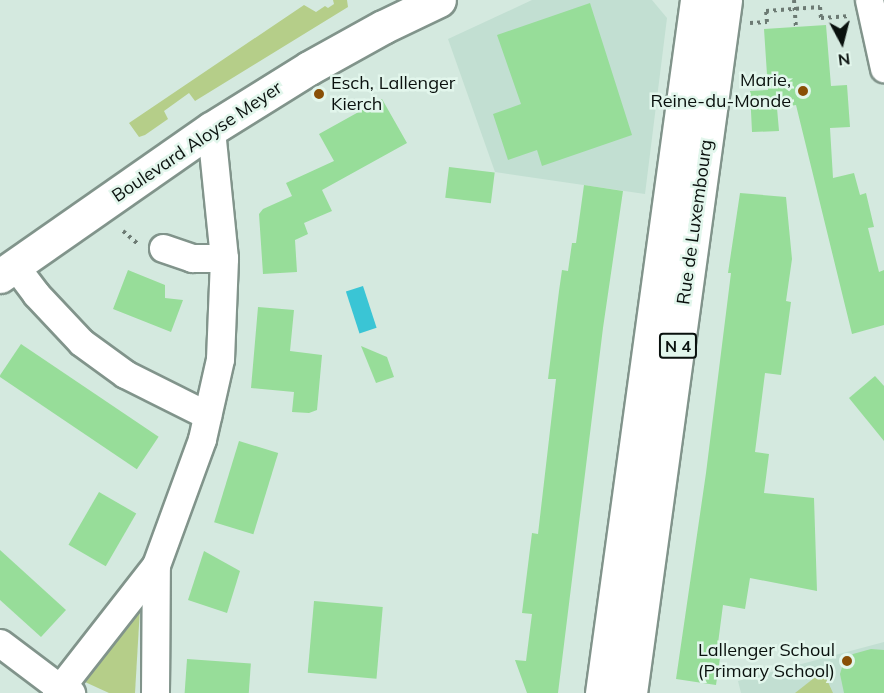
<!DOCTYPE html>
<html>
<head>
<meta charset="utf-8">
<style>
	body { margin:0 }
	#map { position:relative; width:884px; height:693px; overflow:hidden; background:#d4e9df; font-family:Mulish,sans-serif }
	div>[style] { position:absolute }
	.built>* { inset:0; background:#c2dfd2 }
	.green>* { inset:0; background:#b5ce89 }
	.water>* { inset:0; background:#3ac5d5; transform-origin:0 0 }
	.building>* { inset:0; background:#97dd99; transform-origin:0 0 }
	.path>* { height:4px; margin-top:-2px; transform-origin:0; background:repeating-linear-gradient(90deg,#6c7a73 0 3px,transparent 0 7.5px) }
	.roads { filter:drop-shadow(2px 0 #81948b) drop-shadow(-2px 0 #81948b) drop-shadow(0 2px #81948b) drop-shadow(0 -2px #81948b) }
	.minor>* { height:27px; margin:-13.5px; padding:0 13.5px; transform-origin:13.5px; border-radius:13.5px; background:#fff }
	.secondary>* { height:33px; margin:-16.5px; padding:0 16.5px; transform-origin:16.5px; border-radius:16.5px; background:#fff }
	.primary>* { height:33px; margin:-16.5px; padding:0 16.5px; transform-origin:16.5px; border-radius:16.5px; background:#fff }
	.dots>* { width:16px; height:16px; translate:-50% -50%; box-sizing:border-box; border:3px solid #e2f6ec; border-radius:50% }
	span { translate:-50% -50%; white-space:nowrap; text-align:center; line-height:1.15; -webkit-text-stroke:5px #e2f6ec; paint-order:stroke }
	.shield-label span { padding:2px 4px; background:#e2f6ec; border:2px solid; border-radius:4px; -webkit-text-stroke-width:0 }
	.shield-label { font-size:16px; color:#0a110e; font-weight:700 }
	.poi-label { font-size:18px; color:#0a110e }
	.right { translate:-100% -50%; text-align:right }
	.left { translate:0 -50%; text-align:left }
	.street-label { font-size:18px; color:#0a110e }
	.north { position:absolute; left:812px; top:12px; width:60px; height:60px; -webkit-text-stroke:4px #e2f6ec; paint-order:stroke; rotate:173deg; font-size:16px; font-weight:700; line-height:24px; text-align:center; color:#0a110e }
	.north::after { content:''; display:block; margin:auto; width:21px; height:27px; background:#0a110e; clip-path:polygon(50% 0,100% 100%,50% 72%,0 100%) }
</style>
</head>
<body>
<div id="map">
	<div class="built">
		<i style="clip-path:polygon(532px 0,652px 0,667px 18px,645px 194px,495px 172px,448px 39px)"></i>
		<i style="clip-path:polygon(884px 642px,884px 693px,741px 693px,738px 681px)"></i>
	</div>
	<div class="green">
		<i style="clip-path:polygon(333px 0,347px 0,348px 7px,195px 101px,189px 93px,164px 111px,168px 119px,145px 135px,139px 137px,129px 123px,304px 5px,316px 12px,325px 6px,328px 8px,334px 4px)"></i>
		<i style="clip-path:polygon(140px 608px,135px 693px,109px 693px,85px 682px)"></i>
		<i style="clip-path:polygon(823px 671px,833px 693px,795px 693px)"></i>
	</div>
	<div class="water">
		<i style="left:363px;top:286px;width:44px;height:18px;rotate:72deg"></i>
	</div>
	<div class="building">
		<i style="clip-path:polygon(590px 3px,632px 135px,542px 166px,537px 150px,508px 160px,493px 114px,521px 104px,497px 35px)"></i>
		<i style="clip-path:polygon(826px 25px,831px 86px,847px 85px,850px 127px,830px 128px,833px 178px,854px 173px,860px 195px,866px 193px,874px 227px,868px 228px,879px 272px,884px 270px,884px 325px,852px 334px,796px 105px,777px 108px,779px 131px,752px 132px,750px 91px,768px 90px,764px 29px)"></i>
		<i style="clip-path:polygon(382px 99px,407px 143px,322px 190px,332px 211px,304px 223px,308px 234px,295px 240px,297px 272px,263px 274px,259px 214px,263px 209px,292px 196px,286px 183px,334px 161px,319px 134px)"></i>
		<i style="left:449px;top:167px;width:46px;height:31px;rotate:7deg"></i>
		<i style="clip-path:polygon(584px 185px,623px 191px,603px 328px,558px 693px,527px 693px,515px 660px,526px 661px,532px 614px,522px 613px,532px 533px,538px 534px,556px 379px,548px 379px,559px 291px,562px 270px,568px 271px,572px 243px,576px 243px)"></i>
		<i style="clip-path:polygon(740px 193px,786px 197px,792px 259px,786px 301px,791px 302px,781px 375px,765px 373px,755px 452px,769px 454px,764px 493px,814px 498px,817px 591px,750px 578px,745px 609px,723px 605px,717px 651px,721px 651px,716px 685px,676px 679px,706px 473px,731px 273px,728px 273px)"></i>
		<i style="clip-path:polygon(128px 270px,165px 285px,165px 298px,183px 300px,171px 332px,113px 309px)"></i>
		<i style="clip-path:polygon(258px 307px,294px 310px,290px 351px,322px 355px,317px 410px,309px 413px,292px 412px,294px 392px,251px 388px)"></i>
		<i style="left:21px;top:344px;width:166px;height:39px;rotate:34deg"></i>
		<i style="clip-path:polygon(361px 346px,387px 357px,394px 377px,376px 383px)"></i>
		<i style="clip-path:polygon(875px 376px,884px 386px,884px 441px,849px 398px)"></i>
		<i style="left:239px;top:441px;width:41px;height:85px;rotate:17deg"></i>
		<i style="left:99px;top:492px;width:43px;height:61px;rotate:30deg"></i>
		<i style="clip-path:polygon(0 550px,66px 610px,41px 637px,0 600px)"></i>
		<i style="clip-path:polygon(204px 551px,240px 571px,227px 613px,188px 600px)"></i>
		<i style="left:314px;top:601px;width:69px;height:72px;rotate:5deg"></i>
		<i style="clip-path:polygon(871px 649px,884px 650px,884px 693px,844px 693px,840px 674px,843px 664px,853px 654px)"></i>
		<i style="left:187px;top:659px;width:64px;height:34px;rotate:4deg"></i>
	</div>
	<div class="path">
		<i style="left:794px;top:0;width:27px;rotate:86deg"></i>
		<i style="left:750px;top:23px;width:17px;rotate:-3deg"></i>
		<i style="left:767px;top:22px;width:11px;rotate:-95deg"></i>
		<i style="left:766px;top:11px;width:54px;rotate:-4.2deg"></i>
		<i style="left:820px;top:7px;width:11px;rotate:85deg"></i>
		<i style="left:821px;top:18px;width:26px;rotate:-4deg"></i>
		<i style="left:123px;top:231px;width:20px;rotate:41deg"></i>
	</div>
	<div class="roads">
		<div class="minor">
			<i style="left:869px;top:0;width:70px;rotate:77.6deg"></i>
			<i style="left:163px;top:248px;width:31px;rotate:19deg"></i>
			<i style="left:192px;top:258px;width:32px"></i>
			<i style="left:15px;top:266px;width:35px;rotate:53deg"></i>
			<i style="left:36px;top:294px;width:66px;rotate:46.8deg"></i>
			<i style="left:81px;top:342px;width:54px;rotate:36deg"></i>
			<i style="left:125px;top:374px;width:92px;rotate:26.6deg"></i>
			<i style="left:0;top:643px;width:76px;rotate:37deg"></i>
			<i style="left:61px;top:689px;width:11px;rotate:22deg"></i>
			<i style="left:56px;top:693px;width:162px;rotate:-52deg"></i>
			<i style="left:156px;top:565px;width:134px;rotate:-69.9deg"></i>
			<i style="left:202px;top:439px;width:82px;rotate:-77.3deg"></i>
			<i style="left:220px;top:359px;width:101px;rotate:-87.7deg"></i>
			<i style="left:224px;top:258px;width:130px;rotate:-95.8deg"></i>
			<i style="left:155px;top:693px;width:128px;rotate:-89.6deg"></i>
		</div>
		<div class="secondary">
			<i style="left:0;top:276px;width:257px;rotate:-34.9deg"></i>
			<i style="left:211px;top:129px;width:115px;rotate:-31.9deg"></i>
			<i style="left:309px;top:68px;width:85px;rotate:-29deg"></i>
			<i style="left:383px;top:27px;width:62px;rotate:-25.7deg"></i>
		</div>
		<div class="primary">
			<i style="left:602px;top:693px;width:699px;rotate:-82.19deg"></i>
			<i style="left:630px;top:693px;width:699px;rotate:-82.19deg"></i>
		</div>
	</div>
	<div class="dots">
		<i style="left:803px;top:91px;background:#894f06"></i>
		<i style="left:319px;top:94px;background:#894f06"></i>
		<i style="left:847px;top:661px;background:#894f06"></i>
	</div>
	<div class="shield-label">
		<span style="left:678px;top:346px">N 4</span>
	</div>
	<div class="poi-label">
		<span class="right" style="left:791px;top:91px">Marie,<br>Reine-du-Monde</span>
		<span class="left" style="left:331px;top:94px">Esch, Lallenger<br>Kierch</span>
		<span class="right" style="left:835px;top:661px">Lallenger Schoul<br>(Primary School)</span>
	</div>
	<div class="street-label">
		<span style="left:197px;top:142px;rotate:-34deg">Boulevard Aloyse Meyer</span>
		<span style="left:695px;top:222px;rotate:-82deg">Rue de Luxembourg</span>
	</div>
	<div class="north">N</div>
</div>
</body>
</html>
